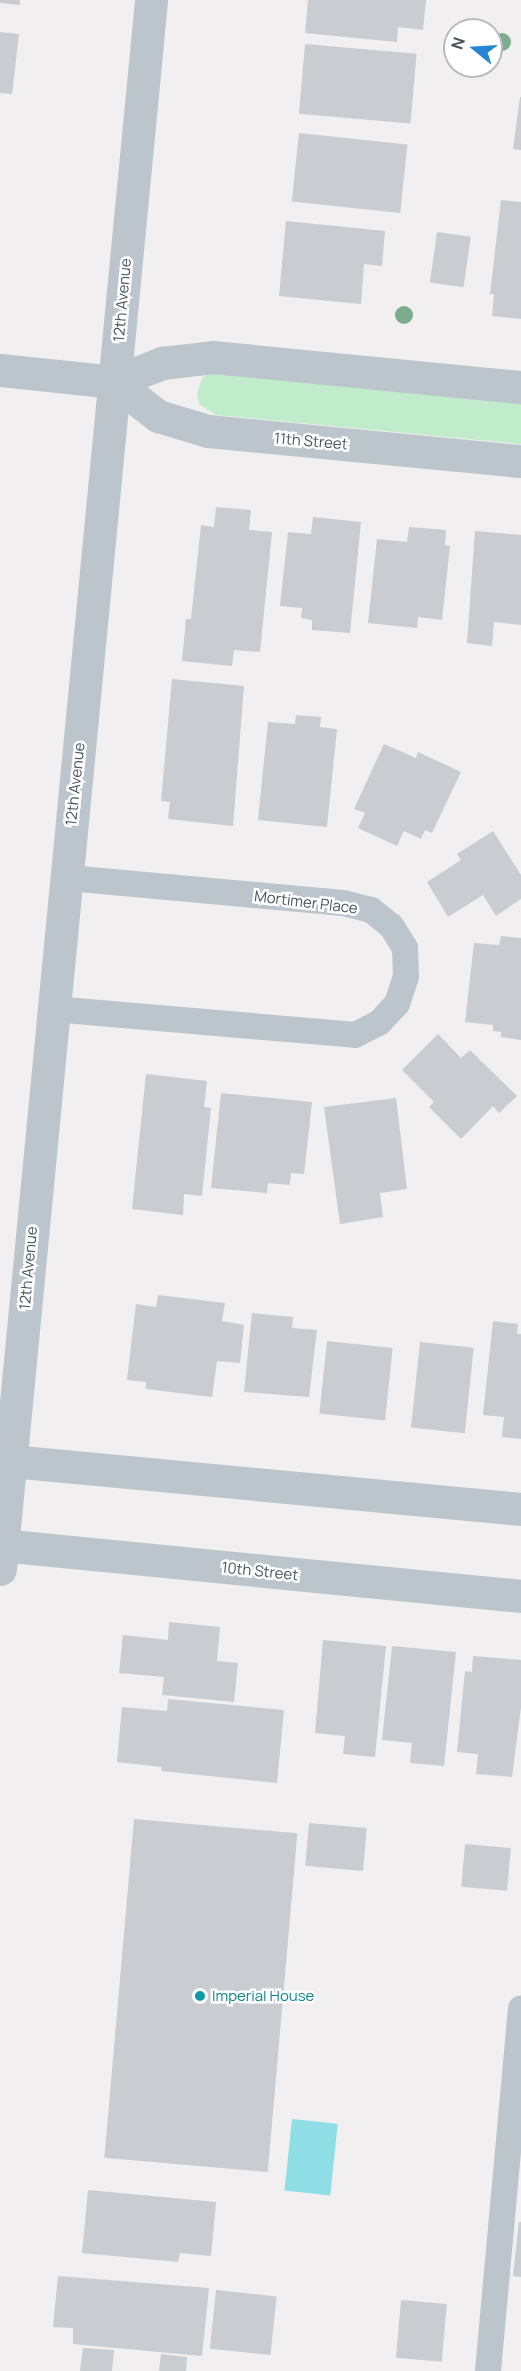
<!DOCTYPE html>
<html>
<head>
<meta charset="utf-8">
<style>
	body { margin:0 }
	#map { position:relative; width:521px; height:2371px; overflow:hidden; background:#f1efef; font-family:Manrope,sans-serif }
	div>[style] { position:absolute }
	.green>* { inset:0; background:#c0eccc }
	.water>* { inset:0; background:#90dee5; transform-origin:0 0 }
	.building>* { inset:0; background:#c9ccd1; transform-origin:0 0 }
	.service>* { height:26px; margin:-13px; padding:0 13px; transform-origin:13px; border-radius:13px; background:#bbc5cb }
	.minor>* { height:33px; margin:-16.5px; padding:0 16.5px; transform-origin:16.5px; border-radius:16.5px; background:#bbc5cb }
	.tertiary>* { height:33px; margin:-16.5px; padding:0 16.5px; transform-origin:16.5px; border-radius:16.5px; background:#bbc5cb }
	.trees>* { width:18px; height:18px; margin:-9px; border-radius:50%; background:#7dad8f }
	.dots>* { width:16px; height:16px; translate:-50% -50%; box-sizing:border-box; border:3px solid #fff; border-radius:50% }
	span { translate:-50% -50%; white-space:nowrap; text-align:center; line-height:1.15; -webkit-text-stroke:5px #fff; paint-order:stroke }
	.street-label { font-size:15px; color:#48545b }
	.culture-label { font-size:15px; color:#0d838f }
	.left { translate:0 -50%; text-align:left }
	.north { position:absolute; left:443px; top:18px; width:60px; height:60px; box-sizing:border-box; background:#fff; border:2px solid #b6bbbd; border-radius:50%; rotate:288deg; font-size:16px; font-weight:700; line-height:24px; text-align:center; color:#48545b }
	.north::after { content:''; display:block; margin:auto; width:21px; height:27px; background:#2686d4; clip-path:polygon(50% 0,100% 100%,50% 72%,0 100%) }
</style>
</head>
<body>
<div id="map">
	<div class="green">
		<i style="clip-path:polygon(209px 373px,521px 399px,521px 444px,216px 415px,199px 404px,197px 394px,202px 378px)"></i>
	</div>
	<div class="water">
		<i style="left:292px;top:2119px;width:46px;height:72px;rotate:6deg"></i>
	</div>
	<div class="building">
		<i style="clip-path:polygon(0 0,20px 0,20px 5px,0 3px)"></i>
		<i style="clip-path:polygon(308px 0,426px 0,423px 30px,398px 27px,397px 42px,305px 33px)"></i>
		<i style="clip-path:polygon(0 32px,19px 34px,12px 94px,0 93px)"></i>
		<i style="left:305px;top:44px;width:112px;height:70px;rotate:5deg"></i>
		<i style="clip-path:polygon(520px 97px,521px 97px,521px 150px,513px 149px)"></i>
		<i style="left:299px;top:133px;width:109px;height:69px;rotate:6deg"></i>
		<i style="clip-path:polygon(501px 200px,521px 202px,521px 319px,492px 316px,494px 294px,490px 294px)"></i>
		<i style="clip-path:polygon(286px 221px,385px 231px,382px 266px,364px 264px,361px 304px,279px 296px)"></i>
		<i style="left:437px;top:232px;width:34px;height:51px;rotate:8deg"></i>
		<i style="clip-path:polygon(216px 507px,251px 510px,249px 530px,272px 532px,260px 652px,234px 650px,232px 666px,182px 661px,186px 619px,191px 619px,201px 525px,214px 527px)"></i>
		<i style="clip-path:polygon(313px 517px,361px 522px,350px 633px,312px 630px,312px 620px,301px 618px,302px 608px,280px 606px,288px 532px,311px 534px)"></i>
		<i style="clip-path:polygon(409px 527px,446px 530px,445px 545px,450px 546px,442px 620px,418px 617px,417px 628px,368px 623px,377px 539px,407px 542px)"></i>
		<i style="clip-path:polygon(475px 531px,521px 535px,521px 625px,494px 622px,492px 646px,467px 643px)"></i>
		<i style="clip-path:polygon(172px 679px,244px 686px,233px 826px,168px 819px,170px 802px,161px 801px)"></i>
		<i style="clip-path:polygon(296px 715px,321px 717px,320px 727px,337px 729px,327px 827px,258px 820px,268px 722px,295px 724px)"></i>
		<i style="clip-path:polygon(384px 744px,416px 758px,418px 752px,461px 772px,432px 833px,425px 830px,421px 839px,404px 831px,397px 846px,358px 828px,365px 813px,354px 809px)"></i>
		<i style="clip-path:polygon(493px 831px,521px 875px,521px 899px,496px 916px,483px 895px,448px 917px,427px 882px,461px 860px,457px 854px)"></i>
		<i style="clip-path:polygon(501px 936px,521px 938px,521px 1040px,501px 1037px,501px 1032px,493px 1031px,493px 1025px,465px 1022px,474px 943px,499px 945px)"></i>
		<i style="clip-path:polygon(438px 1034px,461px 1058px,470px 1050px,517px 1096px,499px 1113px,493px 1106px,461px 1139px,429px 1107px,434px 1102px,402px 1070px)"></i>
		<i style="clip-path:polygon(146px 1074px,207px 1081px,204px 1107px,211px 1108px,202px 1196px,184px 1194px,183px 1215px,132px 1209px)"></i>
		<i style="clip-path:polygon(221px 1093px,312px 1102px,304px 1174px,291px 1173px,290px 1185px,268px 1183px,267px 1193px,211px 1188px)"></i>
		<i style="clip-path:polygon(396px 1098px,407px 1189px,380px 1193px,383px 1217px,340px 1224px,324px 1107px)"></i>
		<i style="clip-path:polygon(158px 1295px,225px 1303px,222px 1321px,244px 1325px,240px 1363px,217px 1361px,212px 1397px,146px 1389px,146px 1382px,127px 1380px,136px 1304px,156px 1307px)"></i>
		<i style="clip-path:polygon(252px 1313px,293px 1317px,292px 1328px,317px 1330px,309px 1397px,244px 1392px)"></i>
		<i style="clip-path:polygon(493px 1321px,518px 1324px,517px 1334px,521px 1334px,521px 1439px,502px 1437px,504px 1417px,483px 1415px)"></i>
		<i style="left:327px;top:1341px;width:66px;height:73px;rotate:6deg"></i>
		<i style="left:420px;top:1342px;width:54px;height:86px;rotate:6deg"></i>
		<i style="clip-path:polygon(169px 1622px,220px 1627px,217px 1661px,238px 1663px,234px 1702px,162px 1695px,164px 1677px,119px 1673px,123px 1635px,168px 1640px)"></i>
		<i style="clip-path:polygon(323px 1640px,386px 1646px,375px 1757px,343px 1754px,345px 1736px,315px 1733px)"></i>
		<i style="clip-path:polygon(392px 1646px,456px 1652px,444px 1766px,410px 1763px,412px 1743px,382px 1740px)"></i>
		<i style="clip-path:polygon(473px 1656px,521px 1660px,521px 1707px,512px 1777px,476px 1774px,478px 1754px,457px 1752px,465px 1671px,472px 1672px)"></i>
		<i style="clip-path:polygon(168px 1699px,284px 1710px,277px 1783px,161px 1771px,162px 1767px,117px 1762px,122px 1707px,167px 1711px)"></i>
		<i style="left:134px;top:1819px;width:164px;height:340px;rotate:5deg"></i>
		<i style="left:309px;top:1823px;width:58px;height:43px;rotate:5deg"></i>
		<i style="left:465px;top:1844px;width:46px;height:43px;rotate:5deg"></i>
		<i style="clip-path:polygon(88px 2190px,216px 2202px,211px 2256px,180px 2253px,178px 2262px,82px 2253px)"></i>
		<i style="clip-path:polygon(519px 2222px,521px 2222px,521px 2277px,513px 2276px)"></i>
		<i style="clip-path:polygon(58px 2276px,209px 2288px,202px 2356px,73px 2344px,73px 2328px,53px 2327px)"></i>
		<i style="left:216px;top:2290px;width:61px;height:59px;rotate:6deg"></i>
		<i style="left:401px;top:2300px;width:46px;height:58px;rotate:5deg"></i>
		<i style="clip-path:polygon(83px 2348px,114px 2350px,112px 2371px,80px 2371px)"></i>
		<i style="clip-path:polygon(161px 2354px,187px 2357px,186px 2371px,159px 2371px)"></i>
	</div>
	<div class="service">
		<i style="left:53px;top:1009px;width:303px;rotate:4.9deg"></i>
		<i style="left:355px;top:1035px;width:27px;rotate:-27deg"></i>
		<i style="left:379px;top:1023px;width:26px;rotate:-47deg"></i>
		<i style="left:397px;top:1004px;width:28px;rotate:-72deg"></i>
		<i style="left:406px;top:977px;width:29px;rotate:-92deg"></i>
		<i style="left:405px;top:948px;width:26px;rotate:-122deg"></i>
		<i style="left:391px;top:926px;width:26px;rotate:-141deg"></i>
		<i style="left:371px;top:910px;width:29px;rotate:-166deg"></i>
		<i style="left:343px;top:903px;width:278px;rotate:-174.8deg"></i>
		<i style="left:488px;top:2371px;width:364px;rotate:-84.8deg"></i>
	</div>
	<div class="minor">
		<i style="left:0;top:370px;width:115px;rotate:6deg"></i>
		<i style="left:114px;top:382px;width:52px;rotate:-21.6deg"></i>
		<i style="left:162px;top:363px;width:51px;rotate:-6.7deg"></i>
		<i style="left:213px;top:357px;width:309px;rotate:5.6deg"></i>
		<i style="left:114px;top:382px;width:56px;rotate:37.7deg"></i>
		<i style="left:158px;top:416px;width:52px;rotate:16.7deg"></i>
		<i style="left:208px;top:431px;width:314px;rotate:5.5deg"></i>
		<i style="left:0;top:1569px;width:1576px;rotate:-84.5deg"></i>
	</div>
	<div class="tertiary">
		<i style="left:0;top:1460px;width:523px;rotate:5.37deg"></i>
		<i style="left:0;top:1545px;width:523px;rotate:5.59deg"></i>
	</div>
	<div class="trees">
		<i style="left:502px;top:42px"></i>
		<i style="left:404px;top:315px"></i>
	</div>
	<div class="dots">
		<i style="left:200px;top:1996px;background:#0f9aa8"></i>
	</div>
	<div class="street-label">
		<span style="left:122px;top:300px;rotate:-85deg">12th Avenue</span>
		<span style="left:311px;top:441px;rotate:5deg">11th Street</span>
		<span style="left:75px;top:784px;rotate:-84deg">12th Avenue</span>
		<span style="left:306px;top:902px;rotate:7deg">Mortimer Place</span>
		<span style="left:28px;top:1268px;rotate:-85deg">12th Avenue</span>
		<span style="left:260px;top:1571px;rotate:6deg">10th Street</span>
	</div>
	<div class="culture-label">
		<span class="left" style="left:212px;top:1996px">Imperial House</span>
	</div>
	<div class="north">N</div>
</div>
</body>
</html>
